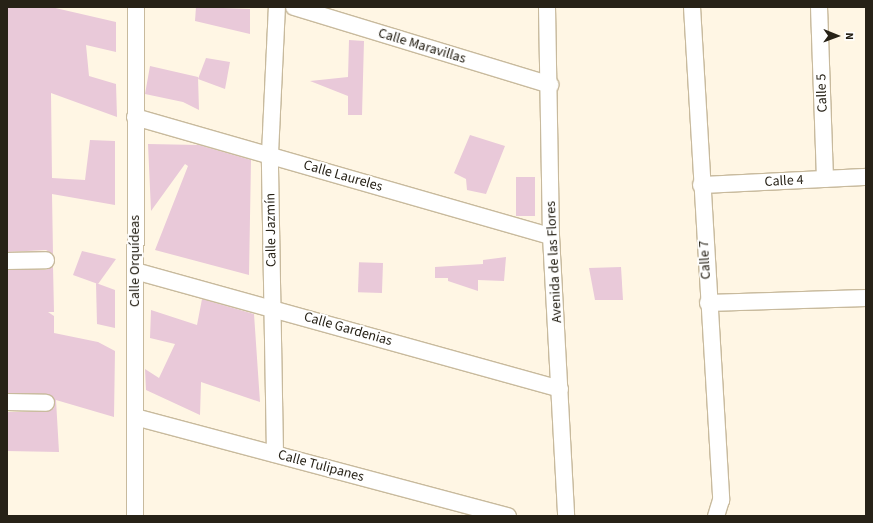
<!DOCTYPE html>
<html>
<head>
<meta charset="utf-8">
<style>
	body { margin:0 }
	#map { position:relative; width:873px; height:523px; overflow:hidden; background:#fff6e4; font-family:"Source Sans 3",sans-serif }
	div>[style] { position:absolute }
	.building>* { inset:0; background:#e9c9d9; transform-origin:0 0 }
	.roads { filter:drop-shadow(1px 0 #c8ba9d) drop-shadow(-1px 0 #c8ba9d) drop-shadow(0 1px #c8ba9d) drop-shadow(0 -1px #c8ba9d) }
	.street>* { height:16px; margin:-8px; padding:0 8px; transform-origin:8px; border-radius:8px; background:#fff }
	span { translate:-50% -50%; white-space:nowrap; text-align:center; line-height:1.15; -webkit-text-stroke:3.5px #fff; paint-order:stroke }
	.street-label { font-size:14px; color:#272217 }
	.frame { position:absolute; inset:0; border:8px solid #272217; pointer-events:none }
	.north { position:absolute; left:817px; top:16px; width:40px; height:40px; -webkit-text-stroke:3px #fff; paint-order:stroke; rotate:91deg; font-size:11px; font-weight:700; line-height:16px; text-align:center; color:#272217 }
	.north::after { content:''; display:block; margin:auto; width:14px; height:18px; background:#272217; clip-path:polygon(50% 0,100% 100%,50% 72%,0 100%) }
</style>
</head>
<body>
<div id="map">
	<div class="building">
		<i style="clip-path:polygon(7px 7px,51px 7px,116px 22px,116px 52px,86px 45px,89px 76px,116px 84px,117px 117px,51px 93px,52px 178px,85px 180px,90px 140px,115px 141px,115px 205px,52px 194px,53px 254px,46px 250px,7px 252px)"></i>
		<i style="clip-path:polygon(196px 7px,250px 9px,250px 34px,195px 21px)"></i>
		<i style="clip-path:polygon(349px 40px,364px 41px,362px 115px,348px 115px,348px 96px,310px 81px,348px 77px)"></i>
		<i style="clip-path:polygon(206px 58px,230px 62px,225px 89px,198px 79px)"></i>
		<i style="clip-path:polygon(150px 66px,198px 77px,199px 110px,183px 102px,145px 94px)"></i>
		<i style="clip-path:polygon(470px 135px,505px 146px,486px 194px,467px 190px,466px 179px,454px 173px)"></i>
		<i style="clip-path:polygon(148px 144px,199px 145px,251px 160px,249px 275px,155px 250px,188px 166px,185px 164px,151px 211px)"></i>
		<i style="left:535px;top:177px;width:39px;height:19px;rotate:90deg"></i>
		<i style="clip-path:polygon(82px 251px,116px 259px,98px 284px,73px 275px)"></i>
		<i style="clip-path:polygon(506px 257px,504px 281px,478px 280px,478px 291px,448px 281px,448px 278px,435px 278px,435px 267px,483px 264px,483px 260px)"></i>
		<i style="left:383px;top:263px;width:30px;height:24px;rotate:92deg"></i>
		<i style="clip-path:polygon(53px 266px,54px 312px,48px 312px,54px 316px,54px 333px,98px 342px,115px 351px,114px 417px,56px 400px,59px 452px,7px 451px,7px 412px,46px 412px,54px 408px,55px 403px,47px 394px,7px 393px,7px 270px,46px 270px)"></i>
		<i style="clip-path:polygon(621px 267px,623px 300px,595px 300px,589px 268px)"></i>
		<i style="clip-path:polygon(96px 283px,115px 290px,115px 328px,97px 324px)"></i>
		<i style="clip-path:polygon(202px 299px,254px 314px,260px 402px,201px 382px,200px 415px,146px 390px,145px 369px,159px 378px,175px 344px,150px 338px,151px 310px,197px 325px)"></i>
	</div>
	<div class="roads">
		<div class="street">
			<i style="left:294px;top:7px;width:268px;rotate:16.9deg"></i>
			<i style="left:547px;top:7px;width:229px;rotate:89deg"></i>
			<i style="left:551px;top:236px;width:280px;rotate:86.9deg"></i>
			<i style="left:692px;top:7px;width:494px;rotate:86.6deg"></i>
			<i style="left:721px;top:500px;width:17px;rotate:107deg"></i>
			<i style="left:819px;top:7px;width:172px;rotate:88deg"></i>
			<i style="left:135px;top:117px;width:433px;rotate:16deg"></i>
			<i style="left:701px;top:185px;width:165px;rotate:-2.8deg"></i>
			<i style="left:7px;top:261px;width:39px;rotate:-1deg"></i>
			<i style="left:135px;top:271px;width:441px;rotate:15.5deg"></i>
			<i style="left:708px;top:303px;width:158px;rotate:-1.8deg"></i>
			<i style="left:7px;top:402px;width:39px;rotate:1deg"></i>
			<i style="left:135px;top:417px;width:386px;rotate:14.9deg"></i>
			<i style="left:275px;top:454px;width:300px;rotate:-91deg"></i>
			<i style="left:270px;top:154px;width:147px;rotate:-87.3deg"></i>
			<i style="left:135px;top:516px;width:509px;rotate:-89.89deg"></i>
		</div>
	</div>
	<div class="street-label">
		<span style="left:422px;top:46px;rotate:17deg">Calle Maravillas</span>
		<span style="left:822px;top:93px;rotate:-92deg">Calle 5</span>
		<span style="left:343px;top:176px;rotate:16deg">Calle Laureles</span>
		<span style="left:784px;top:181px;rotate:-3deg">Calle 4</span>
		<span style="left:271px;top:230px;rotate:-91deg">Calle Jazmín</span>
		<span style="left:705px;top:260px;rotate:-93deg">Calle 7</span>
		<span style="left:135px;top:261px;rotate:-90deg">Calle Orquídeas</span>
		<span style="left:554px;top:262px;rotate:-93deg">Avenida de las Flores</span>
		<span style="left:348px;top:329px;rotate:16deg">Calle Gardenias</span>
		<span style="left:321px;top:466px;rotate:15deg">Calle Tulipanes</span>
	</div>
	<div class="frame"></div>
	<div class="north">N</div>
</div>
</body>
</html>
